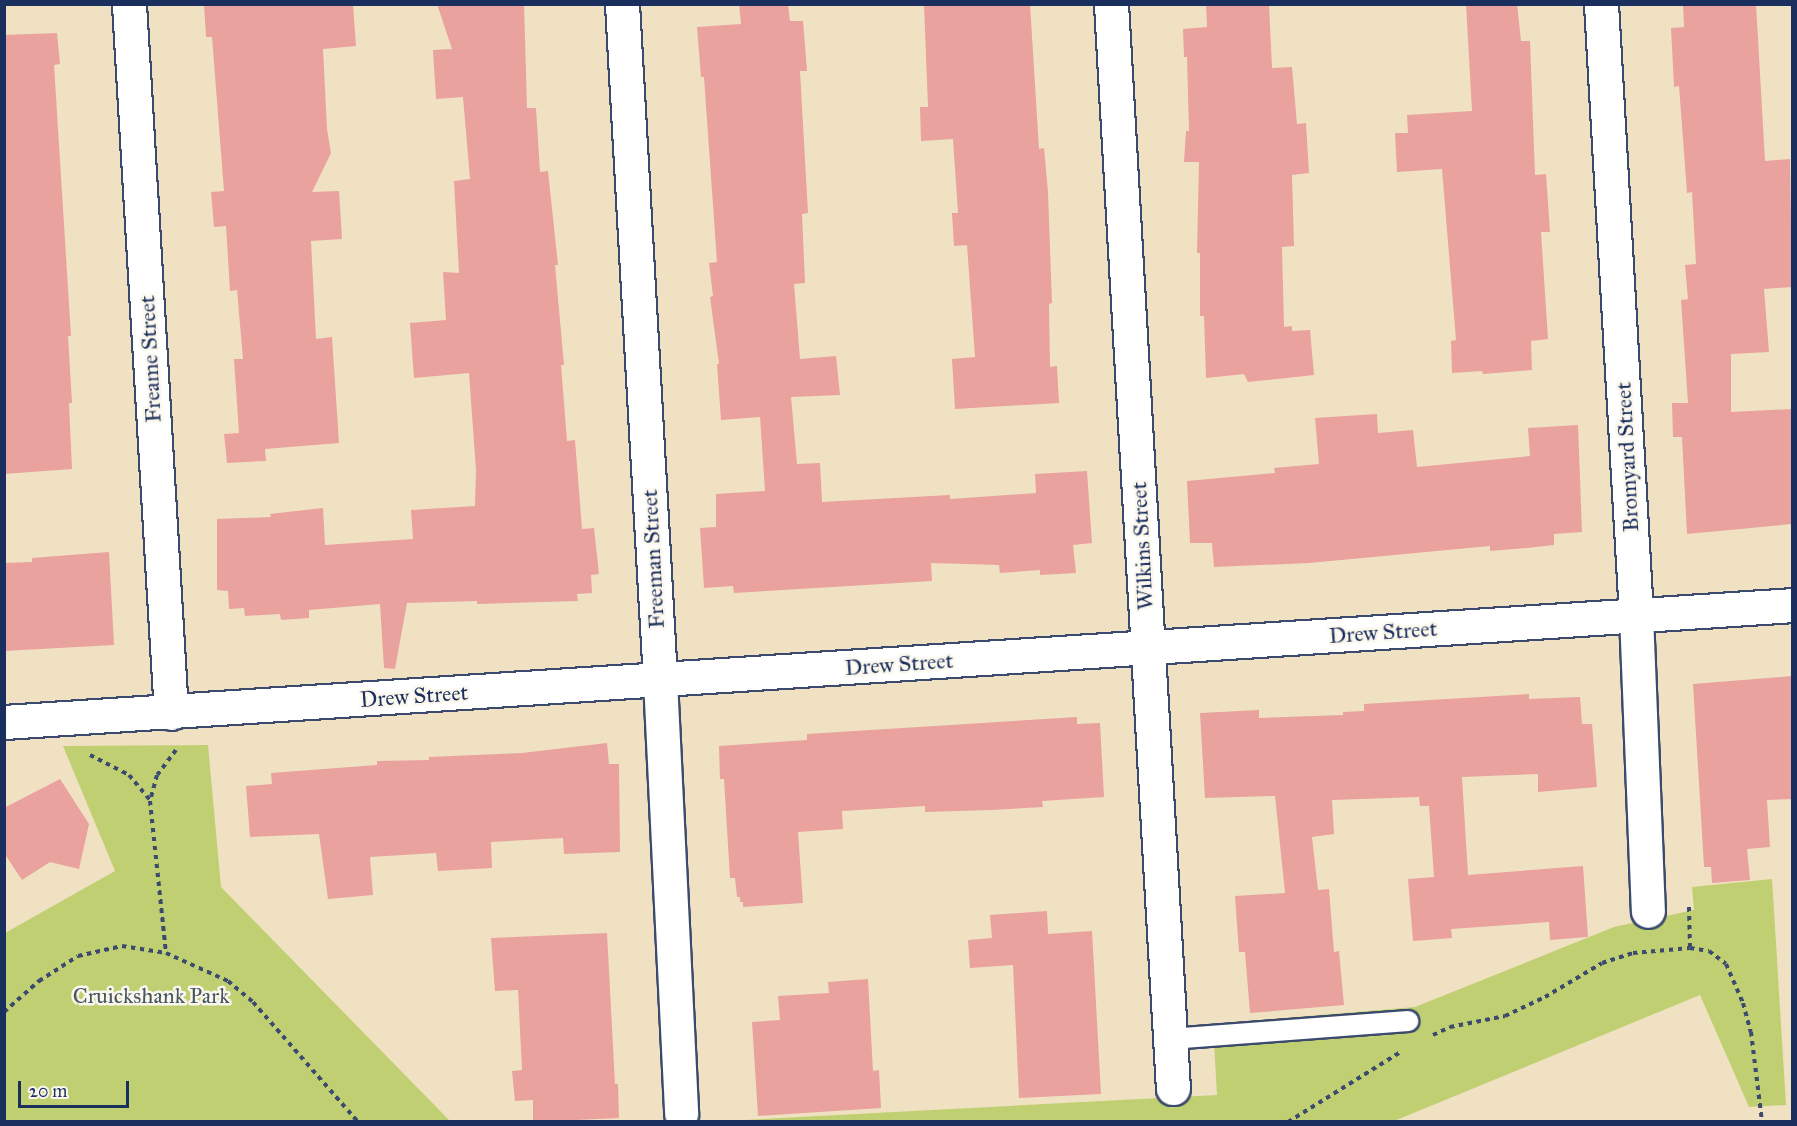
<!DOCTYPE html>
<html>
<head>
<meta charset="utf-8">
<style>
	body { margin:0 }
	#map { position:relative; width:1797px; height:1126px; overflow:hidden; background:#f0e1c2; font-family:"IM FELL Great Primer",serif }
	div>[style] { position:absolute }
	.green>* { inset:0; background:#c0cf72 }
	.building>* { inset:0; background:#e9a29e }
	.path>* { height:4px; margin-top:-2px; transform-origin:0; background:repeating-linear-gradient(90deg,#3b4a6d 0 4.5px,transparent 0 9px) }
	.roads { filter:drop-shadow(2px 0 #3b4a6d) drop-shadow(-2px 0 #3b4a6d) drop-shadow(0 2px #3b4a6d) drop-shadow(0 -2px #3b4a6d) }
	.lane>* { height:20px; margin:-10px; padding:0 10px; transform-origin:10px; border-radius:10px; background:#fff }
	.street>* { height:33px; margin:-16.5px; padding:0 16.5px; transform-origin:16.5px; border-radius:16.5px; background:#fff }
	span { translate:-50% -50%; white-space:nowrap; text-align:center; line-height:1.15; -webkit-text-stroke:5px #fbf7ec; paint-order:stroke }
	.street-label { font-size:22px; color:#1b2f5e }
	.park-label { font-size:22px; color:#445763 }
	.frame { position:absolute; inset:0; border:6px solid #1b2f5e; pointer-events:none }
	.scale { position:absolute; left:18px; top:1081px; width:111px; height:27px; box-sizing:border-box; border:3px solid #1b2f5e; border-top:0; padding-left:8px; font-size:18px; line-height:21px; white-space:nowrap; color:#1b2f5e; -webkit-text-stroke:4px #fbf7ec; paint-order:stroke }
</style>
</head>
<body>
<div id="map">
	<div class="green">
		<i style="clip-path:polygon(208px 745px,221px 887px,450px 1121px,5px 1121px,5px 933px,115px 871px,63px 746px)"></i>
		<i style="clip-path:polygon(1772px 879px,1786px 1105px,1749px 1107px,1700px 995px,1394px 1121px,705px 1122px,1217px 1095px,1213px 1024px,1415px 1007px,1614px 927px,1694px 910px,1692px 887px)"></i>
	</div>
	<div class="building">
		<i style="clip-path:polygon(204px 4px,353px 4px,356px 46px,323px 49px,327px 129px,331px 153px,312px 192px,339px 191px,342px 239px,311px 241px,316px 339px,332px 337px,339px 443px,265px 449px,266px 461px,227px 463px,224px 434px,239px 433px,234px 359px,243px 359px,237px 290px,230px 291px,226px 226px,214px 227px,211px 192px,224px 191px,212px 37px,206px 37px)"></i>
		<i style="clip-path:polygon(437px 4px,524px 4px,527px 108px,536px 108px,540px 172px,548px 171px,558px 265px,555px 265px,564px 365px,561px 365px,567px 441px,575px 440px,582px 529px,594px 528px,599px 574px,591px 575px,592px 593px,577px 594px,578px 601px,477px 604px,477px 601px,407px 603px,395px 669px,384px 668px,380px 604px,309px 610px,309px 618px,281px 620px,280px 614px,245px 616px,244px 608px,229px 609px,228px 591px,217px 590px,217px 519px,271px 517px,270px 514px,323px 508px,325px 545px,413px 539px,411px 510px,475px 506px,476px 470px,469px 373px,414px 378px,410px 323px,446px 320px,443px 272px,459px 273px,454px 181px,470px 179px,463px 97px,436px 99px,433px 50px,452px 49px)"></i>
		<i style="clip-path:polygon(739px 4px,788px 4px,790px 21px,803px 21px,807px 71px,800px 71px,808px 213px,802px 214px,805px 283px,794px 284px,800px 359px,836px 356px,840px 395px,791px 397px,797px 464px,820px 463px,822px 502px,950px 495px,950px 499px,1036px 493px,1035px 474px,1087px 471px,1092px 543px,1073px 545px,1076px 573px,1040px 575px,1040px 570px,1000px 573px,999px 565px,931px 563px,932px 581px,734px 593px,733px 586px,704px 588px,700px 528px,716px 527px,716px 494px,765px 491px,760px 417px,721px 420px,717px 364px,719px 364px,710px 297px,713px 296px,709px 263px,717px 262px,704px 77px,701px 77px,697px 27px,741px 24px)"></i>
		<i style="clip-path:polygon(924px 4px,1030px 4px,1039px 149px,1044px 148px,1048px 192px,1052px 303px,1049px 304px,1050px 367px,1057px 366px,1059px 403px,955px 409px,952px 359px,975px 357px,967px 245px,954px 246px,952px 213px,958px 213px,953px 139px,921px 141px,920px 107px,928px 107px)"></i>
		<i style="clip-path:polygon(1206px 4px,1269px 4px,1272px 68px,1292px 67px,1297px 124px,1306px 123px,1309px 173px,1292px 175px,1294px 246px,1282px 247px,1284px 327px,1292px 326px,1292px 331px,1310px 330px,1314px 375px,1248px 382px,1244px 374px,1206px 378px,1204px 316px,1200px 316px,1200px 253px,1197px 253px,1199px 162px,1184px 162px,1186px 131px,1189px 131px,1187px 57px,1184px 57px,1183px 29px,1207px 27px)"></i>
		<i style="clip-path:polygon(1466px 4px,1517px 4px,1521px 41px,1530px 41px,1535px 175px,1546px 174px,1550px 232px,1541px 232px,1548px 339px,1531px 341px,1532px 370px,1483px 374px,1482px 371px,1452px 373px,1451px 341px,1456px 340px,1442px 169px,1397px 172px,1395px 133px,1408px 133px,1407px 115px,1472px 111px)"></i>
		<i style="clip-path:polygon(1683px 4px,1756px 4px,1765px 161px,1790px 159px,1792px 287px,1764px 289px,1769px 352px,1731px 354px,1731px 412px,1792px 409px,1792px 524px,1687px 534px,1682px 437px,1673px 437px,1672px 403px,1688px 403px,1681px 300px,1688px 299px,1685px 265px,1696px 264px,1692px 192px,1687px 193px,1679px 86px,1674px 87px,1671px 28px,1684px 27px)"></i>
		<i style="clip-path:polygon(57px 33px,60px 64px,54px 65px,71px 336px,68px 336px,72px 403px,69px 403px,72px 469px,4px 474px,4px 35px)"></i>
		<i style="clip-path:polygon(1377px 414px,1378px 433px,1413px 430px,1417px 467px,1530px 456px,1528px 428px,1578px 425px,1582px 532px,1554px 534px,1554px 545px,1527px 548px,1490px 551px,1490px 546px,1309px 563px,1214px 567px,1212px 543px,1190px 543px,1187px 481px,1275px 473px,1274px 468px,1319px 464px,1315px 418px)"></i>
		<i style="clip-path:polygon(109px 552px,114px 645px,4px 651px,4px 563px,32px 562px,32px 558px)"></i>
		<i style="clip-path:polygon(1792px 676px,1792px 799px,1767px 800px,1770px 847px,1747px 849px,1750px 880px,1712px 883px,1711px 867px,1704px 867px,1693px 684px)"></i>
		<i style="clip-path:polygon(1529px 694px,1529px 699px,1580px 697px,1582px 724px,1592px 724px,1597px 787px,1538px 792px,1538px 774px,1462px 777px,1468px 875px,1583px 866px,1588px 937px,1550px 940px,1549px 922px,1451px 929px,1452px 938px,1413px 941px,1408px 879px,1434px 877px,1429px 806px,1420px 806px,1419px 797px,1332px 800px,1334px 834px,1312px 837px,1318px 890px,1329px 889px,1334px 952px,1339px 951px,1344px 1005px,1250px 1013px,1245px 952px,1239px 952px,1235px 896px,1285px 893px,1275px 796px,1205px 798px,1200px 713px,1259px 710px,1259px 718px,1343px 715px,1343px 712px,1364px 711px,1364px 704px)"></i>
		<i style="clip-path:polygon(1077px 717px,1077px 724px,1100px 723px,1104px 797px,1042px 801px,1043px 807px,991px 810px,925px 812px,925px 806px,842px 811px,843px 829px,798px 832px,803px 903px,743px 907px,743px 902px,740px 902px,740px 897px,737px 897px,735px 878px,730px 878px,724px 779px,720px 779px,719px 746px,807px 740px,807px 734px)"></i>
		<i style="clip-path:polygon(607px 743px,609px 764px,619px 764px,620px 852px,564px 854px,563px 838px,491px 842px,492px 868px,438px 871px,436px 853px,370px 857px,373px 895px,328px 899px,319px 834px,250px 837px,246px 786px,272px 784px,271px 773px,377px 765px,377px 761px,429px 760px,429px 757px,522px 753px)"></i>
		<i style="clip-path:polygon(60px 779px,89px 824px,79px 869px,50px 862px,22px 880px,4px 853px,4px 808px)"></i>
		<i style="clip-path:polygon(1047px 911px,1048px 934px,1092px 931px,1101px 1094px,1019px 1098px,1013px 965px,970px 968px,968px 940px,992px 938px,990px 915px)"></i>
		<i style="clip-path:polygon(607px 933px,615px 1084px,618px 1084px,619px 1118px,533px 1122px,533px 1100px,515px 1101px,512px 1071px,522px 1070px,518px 990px,495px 991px,491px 938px)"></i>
		<i style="clip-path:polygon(868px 979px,873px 1071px,879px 1070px,881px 1108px,758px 1116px,752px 1022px,780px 1020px,778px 996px,829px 993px,828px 982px)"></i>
	</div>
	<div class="path">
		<i style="left:176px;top:750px;width:31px;rotate:127deg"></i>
		<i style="left:157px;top:775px;width:27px;rotate:105deg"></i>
		<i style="left:150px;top:801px;width:153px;rotate:84deg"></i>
		<i style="left:166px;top:953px;width:68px;rotate:24.3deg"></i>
		<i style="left:228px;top:981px;width:33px;rotate:40deg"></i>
		<i style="left:253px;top:1002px;width:159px;rotate:48.8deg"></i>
		<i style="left:90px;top:755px;width:44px;rotate:27.1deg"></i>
		<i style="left:129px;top:775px;width:33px;rotate:50deg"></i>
		<i style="left:1689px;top:907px;width:41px;rotate:88.6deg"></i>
		<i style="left:4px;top:1012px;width:47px;rotate:-41.5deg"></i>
		<i style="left:39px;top:981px;width:46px;rotate:-32.7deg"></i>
		<i style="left:78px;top:956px;width:45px;rotate:-12.8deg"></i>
		<i style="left:122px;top:946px;width:45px;rotate:9deg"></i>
		<i style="left:1433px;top:1035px;width:19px;rotate:-25deg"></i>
		<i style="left:1450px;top:1027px;width:56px;rotate:-11.3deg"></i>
		<i style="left:1505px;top:1016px;width:44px;rotate:-25.4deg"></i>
		<i style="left:1545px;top:997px;width:66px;rotate:-30.8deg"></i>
		<i style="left:1602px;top:963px;width:33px;rotate:-18deg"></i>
		<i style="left:1633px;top:953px;width:57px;rotate:-5deg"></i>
		<i style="left:1690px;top:948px;width:19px;rotate:9deg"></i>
		<i style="left:1709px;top:951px;width:21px;rotate:37deg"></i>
		<i style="left:1726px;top:964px;width:43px;rotate:66.4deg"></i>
		<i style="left:1743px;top:1003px;width:30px;rotate:75deg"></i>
		<i style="left:1751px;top:1032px;width:91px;rotate:83deg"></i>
		<i style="left:1288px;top:1122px;width:134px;rotate:-31.9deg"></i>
	</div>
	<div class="roads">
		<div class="lane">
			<i style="left:1170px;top:1039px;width:239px;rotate:-4.3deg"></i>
		</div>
		<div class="street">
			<i style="left:129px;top:4px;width:710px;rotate:86.61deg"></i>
			<i style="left:622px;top:4px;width:677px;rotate:86.78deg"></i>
			<i style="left:660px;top:680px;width:434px;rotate:87.2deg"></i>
			<i style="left:1111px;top:4px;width:1086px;rotate:86.73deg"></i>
			<i style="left:1601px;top:4px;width:612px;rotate:86.72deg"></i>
			<i style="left:1636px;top:615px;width:296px;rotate:87.7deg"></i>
			<i style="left:4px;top:722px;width:1792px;rotate:-3.74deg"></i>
		</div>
	</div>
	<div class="street-label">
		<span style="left:150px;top:359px;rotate:-93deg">Freame Street</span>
		<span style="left:1627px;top:457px;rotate:-93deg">Bromyard Street</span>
		<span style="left:1142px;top:546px;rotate:-93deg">Wilkins Street</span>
		<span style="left:653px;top:559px;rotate:-93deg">Freeman Street</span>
		<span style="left:1383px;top:632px;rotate:-4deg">Drew Street</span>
		<span style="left:899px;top:664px;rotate:-4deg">Drew Street</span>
		<span style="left:414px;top:696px;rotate:-4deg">Drew Street</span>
	</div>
	<div class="park-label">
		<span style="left:151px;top:996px">Cruickshank Park</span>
	</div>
	<div class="frame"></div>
	<div class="scale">20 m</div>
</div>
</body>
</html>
